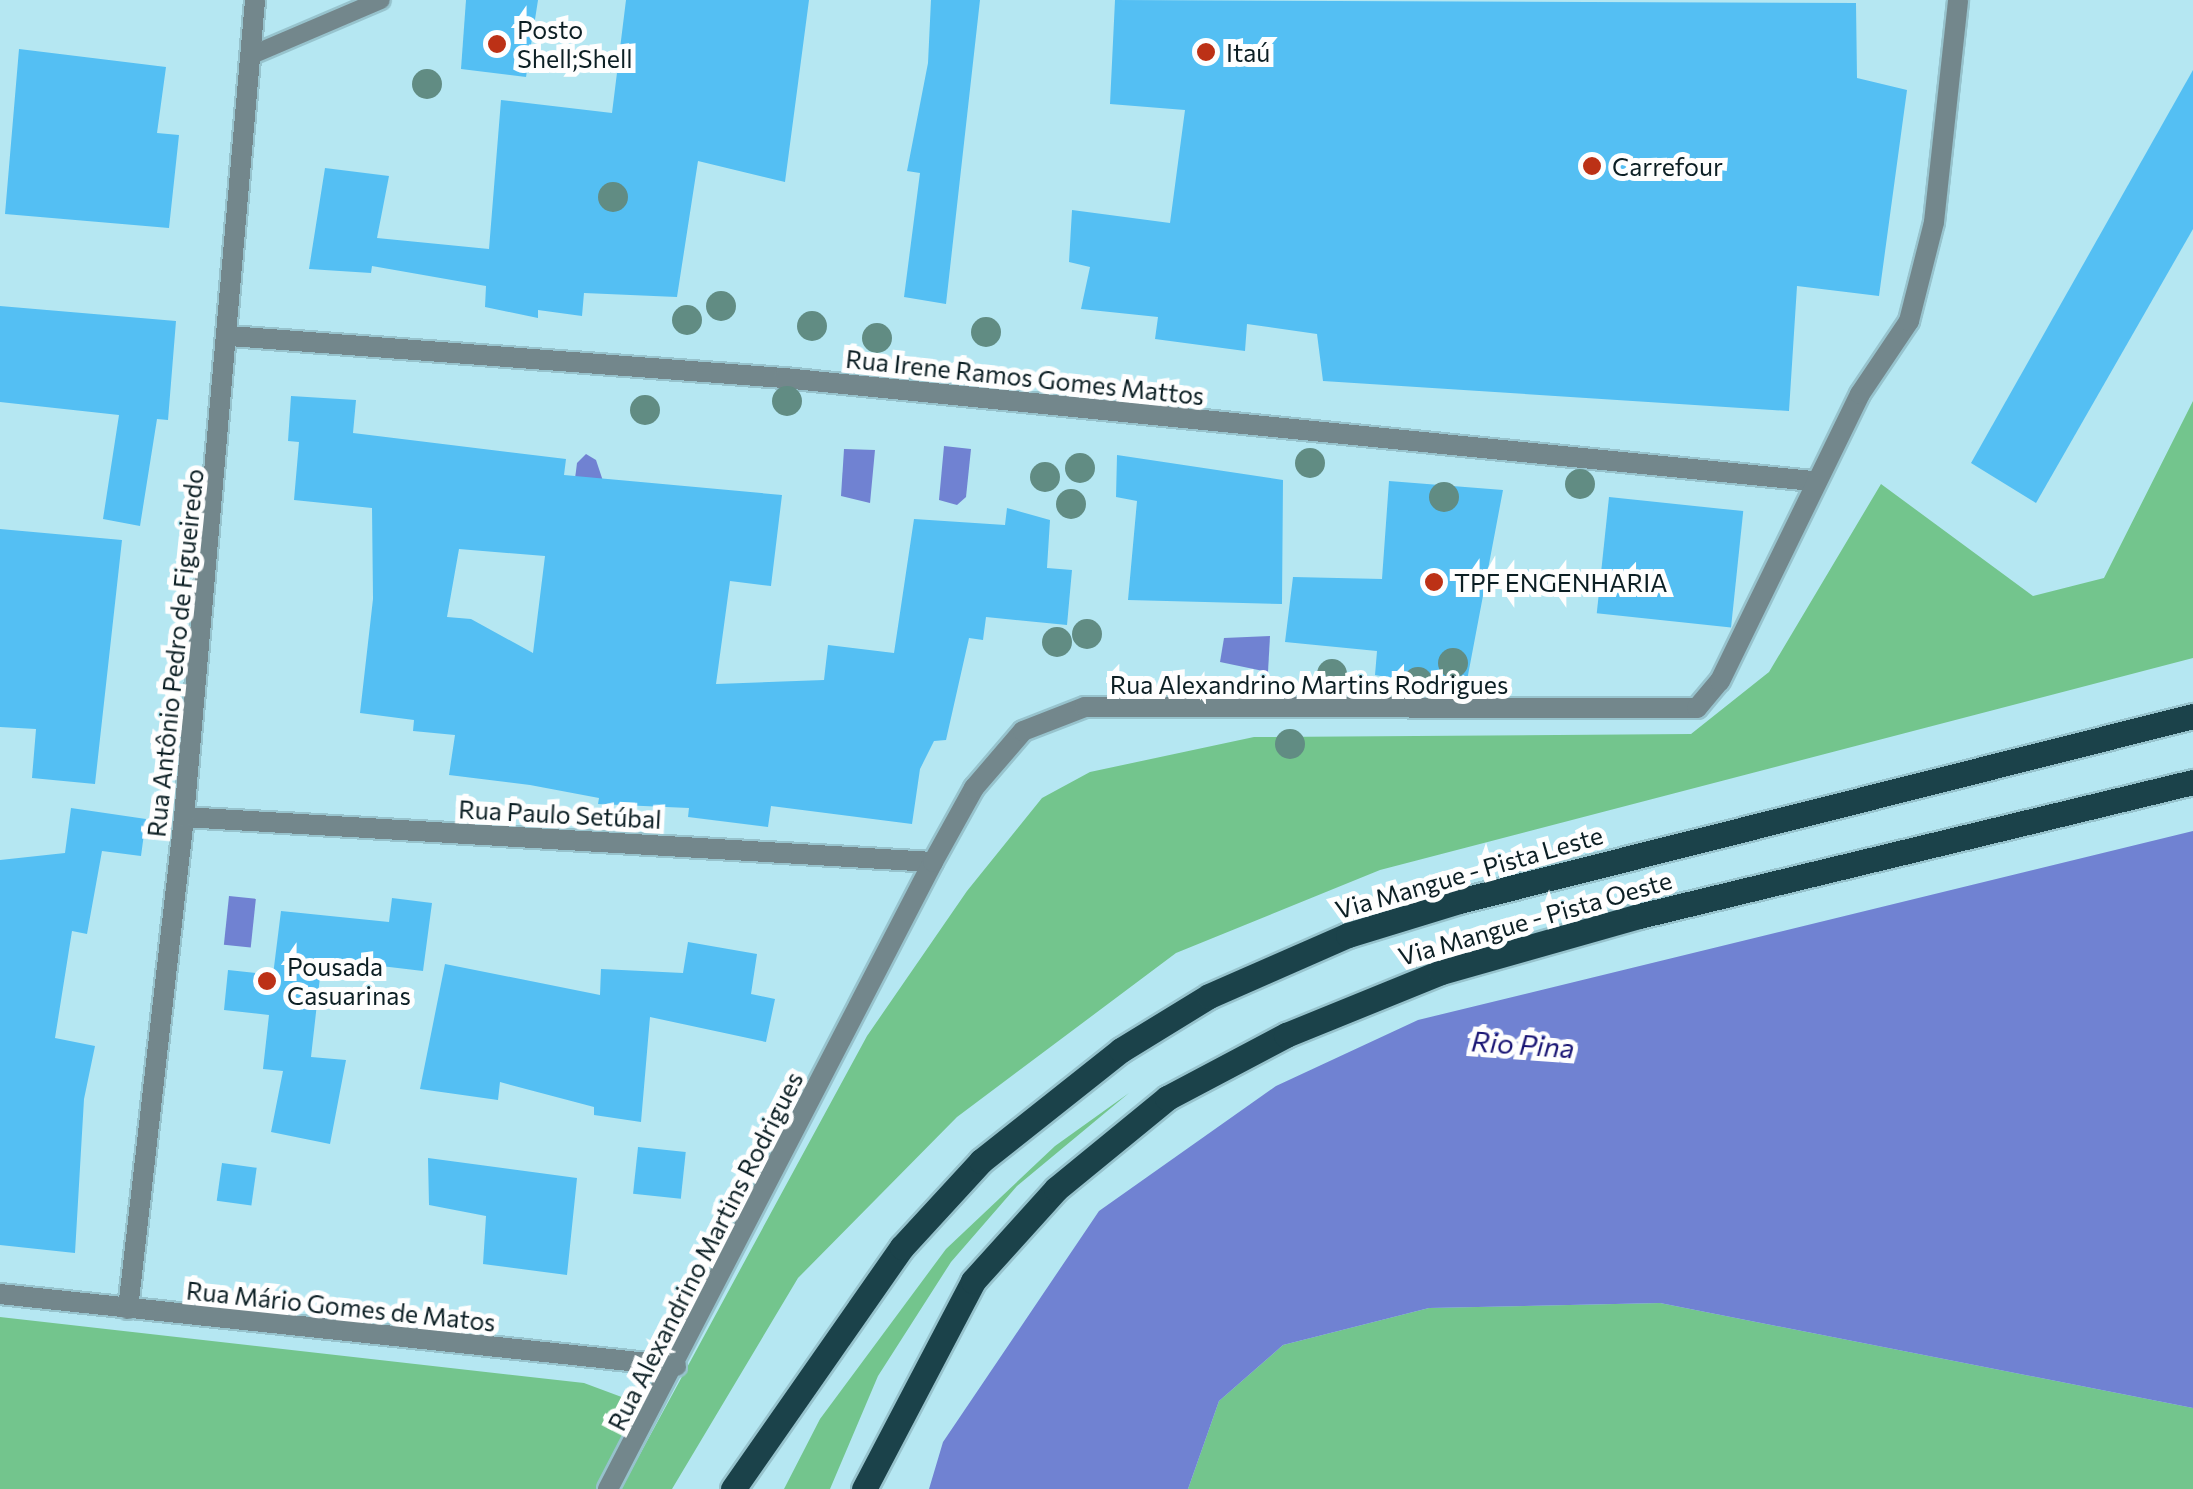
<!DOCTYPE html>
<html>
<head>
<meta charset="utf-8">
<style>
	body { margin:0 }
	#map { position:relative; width:2193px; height:1489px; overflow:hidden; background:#b5e7f2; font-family:Commissioner,sans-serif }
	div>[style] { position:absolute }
	.green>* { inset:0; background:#73c58d }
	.water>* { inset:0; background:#7082d2; transform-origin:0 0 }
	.building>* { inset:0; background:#54bff3; transform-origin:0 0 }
	.roads { filter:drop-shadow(2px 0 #97c3cd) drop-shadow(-2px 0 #97c3cd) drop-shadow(0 2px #97c3cd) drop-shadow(0 -2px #97c3cd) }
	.service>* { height:18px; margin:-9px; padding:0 9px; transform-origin:9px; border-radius:9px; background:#73878c }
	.minor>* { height:20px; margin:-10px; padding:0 10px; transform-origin:10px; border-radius:10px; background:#73878c }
	.primary>* { height:25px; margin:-12.5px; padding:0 12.5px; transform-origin:12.5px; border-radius:12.5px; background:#1b424a }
	.trees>* { width:30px; height:30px; margin:-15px; border-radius:50%; background:#618c83 }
	.dots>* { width:28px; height:28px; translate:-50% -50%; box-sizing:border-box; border:5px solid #fefefe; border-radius:50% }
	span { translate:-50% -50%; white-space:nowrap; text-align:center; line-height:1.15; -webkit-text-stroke:10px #fefefe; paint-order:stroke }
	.poi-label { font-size:25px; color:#0c1f24 }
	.left { translate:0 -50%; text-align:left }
	.street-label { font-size:25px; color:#0c1f24 }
	.water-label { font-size:28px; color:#191574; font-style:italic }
</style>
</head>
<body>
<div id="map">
	<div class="green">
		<i style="clip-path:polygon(2193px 401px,2193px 658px,1380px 870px,1176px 953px,957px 1117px,798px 1278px,672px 1489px,621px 1489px,867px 1036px,967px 891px,1042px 798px,1090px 772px,1254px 737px,1691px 734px,1769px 672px,1881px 484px,2033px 596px,2104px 578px)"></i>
		<i style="clip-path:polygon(1129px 1093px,1017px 1186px,951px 1262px,878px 1376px,830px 1489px,784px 1489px,820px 1419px,946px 1249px,1055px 1146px)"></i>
		<i style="clip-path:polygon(1660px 1303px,2193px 1408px,2193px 1489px,1188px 1489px,1219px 1401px,1283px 1345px,1429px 1308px)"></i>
		<i style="clip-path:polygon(0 1317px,584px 1383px,627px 1399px,637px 1417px,603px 1489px,0 1489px)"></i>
	</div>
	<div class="water">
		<i style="clip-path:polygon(944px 446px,971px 449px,966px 497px,957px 505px,939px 500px)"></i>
		<i style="clip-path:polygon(844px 449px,875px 450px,870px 503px,841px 496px)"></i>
		<i style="clip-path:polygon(586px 454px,596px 460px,607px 493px,566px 549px,577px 463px)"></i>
		<i style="clip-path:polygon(1270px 636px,1268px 672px,1220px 662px,1224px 638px)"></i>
		<i style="clip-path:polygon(2193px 831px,2193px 1408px,1660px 1303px,1429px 1308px,1283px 1345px,1219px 1401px,1188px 1489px,929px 1489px,943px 1442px,1099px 1211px,1276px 1086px,1418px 1020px)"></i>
		<i style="left:229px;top:896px;width:27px;height:49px;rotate:6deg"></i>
	</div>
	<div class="building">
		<i style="clip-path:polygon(466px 0,538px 0,526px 77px,461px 69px)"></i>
		<i style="clip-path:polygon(626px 0,809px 0,785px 182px,698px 161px,677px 297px,584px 293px,582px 316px,538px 310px,538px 318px,485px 307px,486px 286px,372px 266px,371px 273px,309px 269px,325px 168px,389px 176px,377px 238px,489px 249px,501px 100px,612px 113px)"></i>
		<i style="clip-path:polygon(931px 0,980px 0,946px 304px,904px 297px,920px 173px,907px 171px,928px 63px)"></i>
		<i style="clip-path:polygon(1115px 0,1856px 3px,1857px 78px,1907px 90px,1879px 296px,1797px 286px,1789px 411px,1323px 381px,1317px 334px,1247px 324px,1245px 351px,1155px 339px,1158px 317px,1081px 309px,1090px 267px,1069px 262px,1072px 210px,1170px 223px,1185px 110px,1110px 104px)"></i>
		<i style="clip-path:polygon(19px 49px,166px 67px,157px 133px,179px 135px,169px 228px,5px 214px)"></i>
		<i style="clip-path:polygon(2193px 70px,2193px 229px,2036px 503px,1971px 463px)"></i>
		<i style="clip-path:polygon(0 306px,176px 321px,168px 420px,157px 419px,140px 526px,103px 519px,119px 415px,0 402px)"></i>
		<i style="clip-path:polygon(evenodd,291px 396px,356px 400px,353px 433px,566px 459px,564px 475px,782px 495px,771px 586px,730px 581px,716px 684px,824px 680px,828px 645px,894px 653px,914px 519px,1005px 525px,1007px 508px,1050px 520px,1047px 568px,1072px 570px,1067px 625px,986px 617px,983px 640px,969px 638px,946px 740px,934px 741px,920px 769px,912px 824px,771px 806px,768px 827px,688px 817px,689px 808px,598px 804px,599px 798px,530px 785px,449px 775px,455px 735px,413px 731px,414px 720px,360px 713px,373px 599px,372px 508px,294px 500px,299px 442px,288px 441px,291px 396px,459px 549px,545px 556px,533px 653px,471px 619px,447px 617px,459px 549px)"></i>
		<i style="clip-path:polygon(1117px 455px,1283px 480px,1282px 604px,1128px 600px,1137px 501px,1116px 497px)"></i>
		<i style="clip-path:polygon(1389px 481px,1503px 490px,1465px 691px,1375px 675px,1377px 651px,1285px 642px,1293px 577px,1382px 579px)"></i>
		<i style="left:1609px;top:497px;width:135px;height:117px;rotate:6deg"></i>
		<i style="clip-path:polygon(0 529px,122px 540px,95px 784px,32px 778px,36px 729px,0 727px)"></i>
		<i style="clip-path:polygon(71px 808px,146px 819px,141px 856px,102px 851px,87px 934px,72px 931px,55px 1038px,95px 1046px,84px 1099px,75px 1253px,0 1245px,0 860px,65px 853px)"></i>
		<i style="clip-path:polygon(392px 898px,432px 903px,423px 971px,322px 959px,311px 1057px,346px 1060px,330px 1144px,271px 1132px,283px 1071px,263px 1069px,269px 1015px,224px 1010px,228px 970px,273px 975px,281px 911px,389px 922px)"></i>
		<i style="clip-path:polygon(688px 942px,757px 954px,751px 994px,775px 999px,766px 1042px,650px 1017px,641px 1122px,594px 1115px,594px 1107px,500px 1082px,498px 1100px,420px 1089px,445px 964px,600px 995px,601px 969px,683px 973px)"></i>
		<i style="left:638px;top:1147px;width:48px;height:47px;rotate:6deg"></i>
		<i style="clip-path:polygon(428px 1158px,577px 1178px,567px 1275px,483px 1264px,486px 1216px,429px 1205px)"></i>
		<i style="left:222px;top:1163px;width:35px;height:38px;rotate:8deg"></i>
	</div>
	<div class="roads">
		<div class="service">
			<i style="left:252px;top:55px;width:140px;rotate:-23.1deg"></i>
		</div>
		<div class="minor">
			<i style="left:230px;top:336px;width:556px;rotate:4.34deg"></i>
			<i style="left:784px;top:378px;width:1034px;rotate:5.72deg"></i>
			<i style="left:184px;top:817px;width:750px;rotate:3.44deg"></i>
			<i style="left:0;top:1294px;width:680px;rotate:6.08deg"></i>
			<i style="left:128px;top:1309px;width:495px;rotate:-83.5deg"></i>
			<i style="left:184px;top:817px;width:820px;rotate:-85.03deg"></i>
			<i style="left:608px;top:1489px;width:706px;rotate:-62.6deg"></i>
			<i style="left:933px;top:862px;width:85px;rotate:-61deg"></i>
			<i style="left:974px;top:788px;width:75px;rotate:-49.3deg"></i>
			<i style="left:1023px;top:731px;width:66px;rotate:-21.2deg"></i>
			<i style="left:1085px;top:707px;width:612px;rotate:0.09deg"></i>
			<i style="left:1697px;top:708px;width:35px;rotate:-50deg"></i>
			<i style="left:1720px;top:681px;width:319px;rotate:-64deg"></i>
			<i style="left:1860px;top:394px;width:88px;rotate:-56.1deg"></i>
			<i style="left:1909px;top:321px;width:102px;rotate:-75.8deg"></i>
			<i style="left:1934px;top:222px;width:223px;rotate:-83.8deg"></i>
		</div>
		<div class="primary">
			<i style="left:733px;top:1489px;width:295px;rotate:-55.1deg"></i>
			<i style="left:902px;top:1247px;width:117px;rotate:-47.4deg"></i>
			<i style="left:981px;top:1161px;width:179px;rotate:-38.4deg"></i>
			<i style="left:1121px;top:1050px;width:103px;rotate:-31.5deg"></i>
			<i style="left:1209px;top:996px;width:152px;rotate:-23.7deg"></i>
			<i style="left:1348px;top:935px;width:116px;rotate:-17deg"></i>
			<i style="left:1459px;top:901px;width:757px;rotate:-14.15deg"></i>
			<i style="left:864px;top:1489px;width:235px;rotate:-62.3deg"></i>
			<i style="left:973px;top:1281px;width:124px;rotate:-47.9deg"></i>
			<i style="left:1056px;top:1189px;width:144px;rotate:-39.3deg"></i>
			<i style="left:1167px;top:1098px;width:135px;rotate:-27.9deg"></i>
			<i style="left:1286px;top:1035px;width:167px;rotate:-22.1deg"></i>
			<i style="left:1441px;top:972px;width:206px;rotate:-15.8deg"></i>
			<i style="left:1639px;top:916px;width:570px;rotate:-13.6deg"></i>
		</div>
	</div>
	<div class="trees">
		<i style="left:427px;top:84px"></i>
		<i style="left:613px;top:197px"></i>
		<i style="left:721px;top:306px"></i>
		<i style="left:687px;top:320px"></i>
		<i style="left:812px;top:326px"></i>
		<i style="left:986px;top:332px"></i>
		<i style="left:877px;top:338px"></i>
		<i style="left:787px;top:401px"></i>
		<i style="left:645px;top:410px"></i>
		<i style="left:1310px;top:463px"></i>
		<i style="left:1080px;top:468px"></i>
		<i style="left:1045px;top:477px"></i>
		<i style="left:1580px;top:484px"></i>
		<i style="left:1444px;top:497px"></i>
		<i style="left:1071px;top:504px"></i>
		<i style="left:1087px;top:634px"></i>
		<i style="left:1057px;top:642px"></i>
		<i style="left:1453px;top:663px"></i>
		<i style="left:1332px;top:674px"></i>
		<i style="left:1418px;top:682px"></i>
		<i style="left:1290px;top:744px"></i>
	</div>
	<div class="dots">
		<i style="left:497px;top:44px;background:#bc3116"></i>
		<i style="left:1206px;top:52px;background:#bc3116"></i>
		<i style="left:1592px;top:166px;background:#bc3116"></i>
		<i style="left:1434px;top:582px;background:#bc3116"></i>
		<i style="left:267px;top:981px;background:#bc3116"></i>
	</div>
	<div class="poi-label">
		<span class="left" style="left:517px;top:44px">Posto<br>Shell;Shell</span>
		<span class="left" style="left:1226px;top:52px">Itaú</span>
		<span class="left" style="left:1612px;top:166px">Carrefour</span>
		<span class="left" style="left:1454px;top:582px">TPF ENGENHARIA</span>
		<span class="left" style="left:287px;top:981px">Pousada<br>Casuarinas</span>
	</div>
	<div class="street-label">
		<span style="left:1025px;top:377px;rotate:6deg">Rua Irene Ramos Gomes Mattos</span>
		<span style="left:175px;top:653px;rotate:-84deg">Rua Antônio Pedro de Figueiredo</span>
		<span style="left:1309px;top:684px">Rua Alexandrino Martins Rodrigues</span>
		<span style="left:560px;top:814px;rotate:3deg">Rua Paulo Setúbal</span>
		<span style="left:1469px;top:872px;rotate:-16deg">Via Mangue - Pista Leste</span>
		<span style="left:1535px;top:918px;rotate:-16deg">Via Mangue - Pista Oeste</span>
		<span style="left:705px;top:1251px;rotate:-63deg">Rua Alexandrino Martins Rodrigues</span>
		<span style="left:341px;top:1306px;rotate:6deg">Rua Mário Gomes de Matos</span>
	</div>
	<div class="water-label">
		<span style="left:1523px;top:1044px;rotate:4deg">Rio Pina</span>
	</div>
</div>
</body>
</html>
